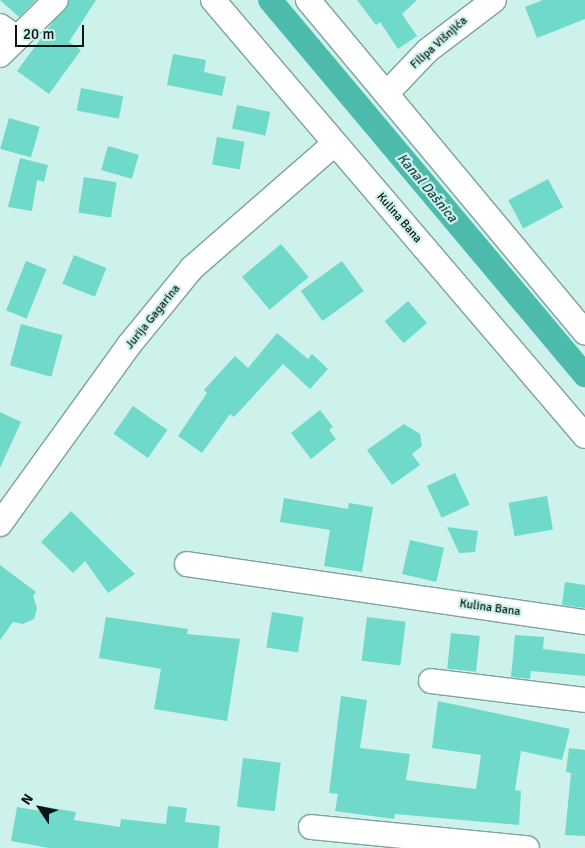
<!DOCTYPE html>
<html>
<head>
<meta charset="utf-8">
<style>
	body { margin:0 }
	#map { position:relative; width:585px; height:848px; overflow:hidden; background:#cdf1eb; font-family:Signika,sans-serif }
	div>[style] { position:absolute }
	.canal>* { height:24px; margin:-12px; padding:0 12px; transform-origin:12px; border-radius:12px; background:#4dbbac }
	.building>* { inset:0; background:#6fdaca; transform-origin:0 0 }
	.roads { filter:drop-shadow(1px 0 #80a29c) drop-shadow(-1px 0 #80a29c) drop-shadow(0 1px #80a29c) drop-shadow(0 -1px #80a29c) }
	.minor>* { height:24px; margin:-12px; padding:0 12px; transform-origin:12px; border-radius:12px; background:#fff }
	span { translate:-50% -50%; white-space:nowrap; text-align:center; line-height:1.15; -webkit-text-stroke:4.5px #cdf1eb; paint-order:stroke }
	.street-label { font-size:12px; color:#091614 }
	.water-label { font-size:14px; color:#204f49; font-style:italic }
	.north { position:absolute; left:15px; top:783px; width:50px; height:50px; -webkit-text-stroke:4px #cdf1eb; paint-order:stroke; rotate:304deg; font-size:14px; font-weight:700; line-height:20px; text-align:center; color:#091614 }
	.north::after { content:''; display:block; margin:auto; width:18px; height:22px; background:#091614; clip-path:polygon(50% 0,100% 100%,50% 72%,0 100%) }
	.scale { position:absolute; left:15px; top:25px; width:69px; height:22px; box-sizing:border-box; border:2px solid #091614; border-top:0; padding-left:6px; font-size:15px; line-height:18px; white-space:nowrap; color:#091614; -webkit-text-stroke:4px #cdf1eb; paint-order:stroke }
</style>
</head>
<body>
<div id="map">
	<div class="canal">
		<i style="left:270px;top:0;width:490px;rotate:50deg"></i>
	</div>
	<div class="building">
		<i style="clip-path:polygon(0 0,36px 0,19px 17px)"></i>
		<i style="clip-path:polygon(69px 0,96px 0,69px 42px,81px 50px,49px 94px,17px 71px)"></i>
		<i style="clip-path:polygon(357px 0,417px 0,402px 14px,417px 36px,398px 49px,380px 22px,376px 25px)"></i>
		<i style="clip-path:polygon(543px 0,585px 0,585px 19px,537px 38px,525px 7px)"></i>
		<i style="clip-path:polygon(173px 54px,206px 60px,204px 72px,226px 77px,222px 96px,167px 85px)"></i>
		<i style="left:81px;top:88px;width:43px;height:23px;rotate:11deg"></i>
		<i style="left:237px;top:105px;width:34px;height:24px;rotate:12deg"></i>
		<i style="left:9px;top:118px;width:32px;height:32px;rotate:16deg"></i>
		<i style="left:217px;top:137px;width:28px;height:28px;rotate:10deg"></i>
		<i style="left:108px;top:146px;width:32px;height:25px;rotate:16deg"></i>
		<i style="clip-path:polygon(20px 158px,48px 165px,44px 182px,37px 180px,32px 211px,8px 207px)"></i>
		<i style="left:84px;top:177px;width:33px;height:36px;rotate:9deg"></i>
		<i style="left:548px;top:179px;width:32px;height:45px;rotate:62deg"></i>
		<i style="left:281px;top:244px;width:43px;height:51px;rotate:50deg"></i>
		<i style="left:74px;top:255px;width:35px;height:31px;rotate:22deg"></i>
		<i style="left:26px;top:261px;width:22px;height:53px;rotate:22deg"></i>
		<i style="left:342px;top:261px;width:37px;height:51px;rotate:54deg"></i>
		<i style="left:408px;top:301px;width:29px;height:31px;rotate:49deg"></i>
		<i style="left:21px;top:324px;width:43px;height:43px;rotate:15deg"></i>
		<i style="clip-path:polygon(277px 333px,308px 359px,312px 354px,328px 369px,310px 389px,283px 364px,234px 417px,230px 414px,202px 453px,178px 436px,207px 393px,204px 390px,235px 356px,248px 368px)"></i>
		<i style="left:133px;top:406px;width:42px;height:34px;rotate:35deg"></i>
		<i style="clip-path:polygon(320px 410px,333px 427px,329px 430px,336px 439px,311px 459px,291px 433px)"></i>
		<i style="clip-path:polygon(0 412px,21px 422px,0 468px)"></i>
		<i style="clip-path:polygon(404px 424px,420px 434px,422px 446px,412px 454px,420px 465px,392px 485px,367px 450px)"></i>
		<i style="left:455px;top:473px;width:35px;height:31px;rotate:65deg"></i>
		<i style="left:547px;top:496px;width:34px;height:39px;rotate:80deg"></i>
		<i style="clip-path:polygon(284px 498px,348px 509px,349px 503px,373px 507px,362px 572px,324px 566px,330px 530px,280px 522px)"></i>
		<i style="clip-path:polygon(71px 511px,135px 574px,108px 593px,85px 561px,73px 573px,41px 542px)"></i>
		<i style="clip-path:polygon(447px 527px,478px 531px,475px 552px,459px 553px)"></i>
		<i style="left:410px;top:540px;width:35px;height:35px;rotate:13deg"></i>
		<i style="clip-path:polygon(0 565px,36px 592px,33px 596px,37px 608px,34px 619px,23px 624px,13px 622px,0 640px)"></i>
		<i style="clip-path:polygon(565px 582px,585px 585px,585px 608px,562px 605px)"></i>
		<i style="left:272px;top:612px;width:32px;height:36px;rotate:9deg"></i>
		<i style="clip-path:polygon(106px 617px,188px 629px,187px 634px,240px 639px,227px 721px,154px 709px,161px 669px,99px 658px)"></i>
		<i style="left:367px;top:617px;width:39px;height:44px;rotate:7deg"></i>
		<i style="left:451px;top:633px;width:29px;height:36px;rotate:6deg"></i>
		<i style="clip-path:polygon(515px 635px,544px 637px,543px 649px,585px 654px,585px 676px,531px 671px,530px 679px,511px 677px)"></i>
		<i style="clip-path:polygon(341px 696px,367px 700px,360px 748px,410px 754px,406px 780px,413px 781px,476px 789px,481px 755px,432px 748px,438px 701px,570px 729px,562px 760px,521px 751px,515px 790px,521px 791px,519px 825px,395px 814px,394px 819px,335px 811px,338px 794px,329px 793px)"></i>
		<i style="clip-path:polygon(569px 748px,585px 750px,585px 836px,565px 835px,571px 773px,566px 772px)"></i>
		<i style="left:243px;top:758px;width:38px;height:49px;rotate:7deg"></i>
		<i style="clip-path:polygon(41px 806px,76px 812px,74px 820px,120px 827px,121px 819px,166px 824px,168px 806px,187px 808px,185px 822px,220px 826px,218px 848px,49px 848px,11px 841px,17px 807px,40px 811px)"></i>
	</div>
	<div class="roads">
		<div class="minor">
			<i style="left:213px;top:0;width:573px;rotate:49.53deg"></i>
			<i style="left:308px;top:0;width:433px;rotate:50.2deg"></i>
			<i style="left:0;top:26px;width:21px;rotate:35deg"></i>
			<i style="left:0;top:55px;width:78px;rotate:-44.5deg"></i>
			<i style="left:388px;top:92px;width:57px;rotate:-46.4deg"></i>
			<i style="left:427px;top:51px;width:84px;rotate:-37.3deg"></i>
			<i style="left:0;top:524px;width:221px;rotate:-54.2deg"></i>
			<i style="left:129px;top:345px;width:99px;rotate:-50.7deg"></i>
			<i style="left:192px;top:268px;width:189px;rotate:-41.1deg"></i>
			<i style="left:187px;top:564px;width:402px;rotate:8.3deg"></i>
			<i style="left:431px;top:681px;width:155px;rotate:7deg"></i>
			<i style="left:311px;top:827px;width:217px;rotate:5.6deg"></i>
		</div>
	</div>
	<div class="street-label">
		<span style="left:439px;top:43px;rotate:-42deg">Filipa Višnjića</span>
		<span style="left:399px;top:218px;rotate:49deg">Kulina Bana</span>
		<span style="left:153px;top:317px;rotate:-51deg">Jurija Gagarina</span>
		<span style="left:490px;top:608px;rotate:8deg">Kulina Bana</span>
	</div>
	<div class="water-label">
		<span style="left:427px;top:188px;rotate:50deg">Kanal Dašnica</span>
	</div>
	<div class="north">N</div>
	<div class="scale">20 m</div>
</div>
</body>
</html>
